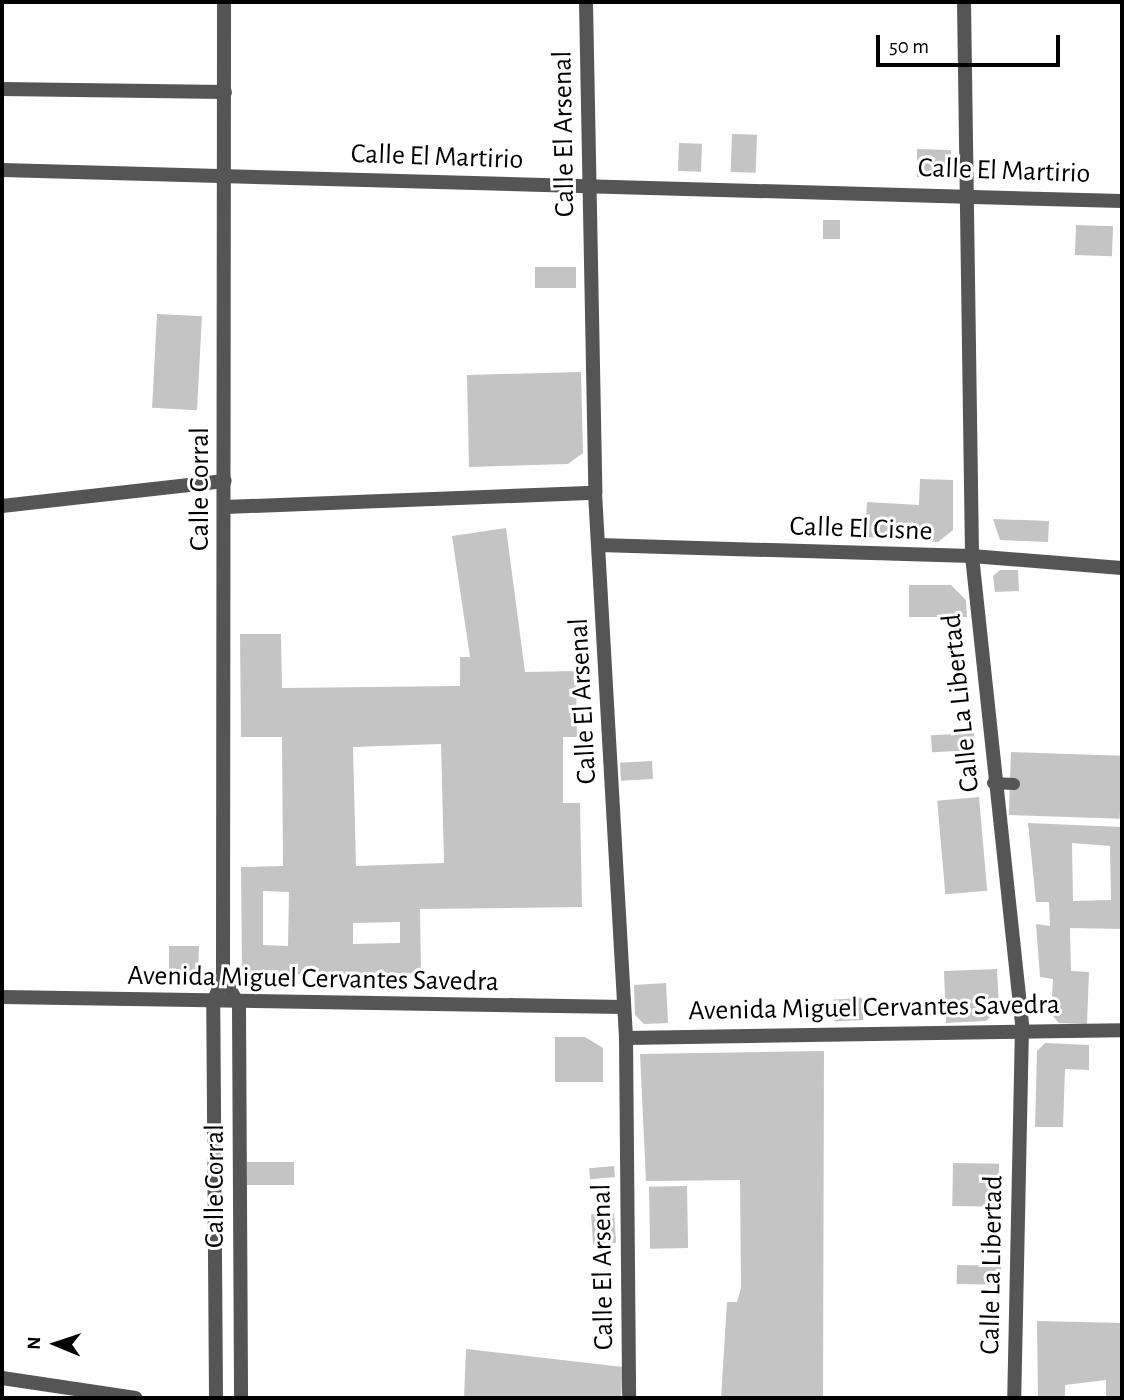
<!DOCTYPE html>
<html>
<head>
<meta charset="utf-8">
<style>
	body { margin:0 }
	#map { position:relative; width:1124px; height:1400px; overflow:hidden; background:#fff; font-family:"Alegreya Sans",sans-serif }
	div>[style] { position:absolute }
	.building>* { inset:0; background:#c4c4c4; transform-origin:0 0 }
	.service>* { height:12px; margin:-6px; padding:0 6px; transform-origin:6px; border-radius:6px; background:#555 }
	.minor>* { height:14px; margin:-7px; padding:0 7px; transform-origin:7px; border-radius:7px; background:#555 }
	.tertiary>* { height:14px; margin:-7px; padding:0 7px; transform-origin:7px; border-radius:7px; background:#555 }
	span { translate:-50% -50%; white-space:nowrap; text-align:center; line-height:1.15; -webkit-text-stroke:6px #fff; paint-order:stroke }
	.street-label { font-size:28px; color:#000 }
	.frame { position:absolute; inset:0; border:4px solid #000; pointer-events:none }
	.north { position:absolute; left:21px; top:1309px; width:70px; height:70px; -webkit-text-stroke:5px #fff; paint-order:stroke; rotate:272deg; font-size:19px; font-weight:700; line-height:28px; text-align:center; color:#000 }
	.north::after { content:''; display:block; margin:auto; width:24px; height:32px; background:#000; clip-path:polygon(50% 0,100% 100%,50% 72%,0 100%) }
	.scale { position:absolute; left:876px; top:35px; width:184px; height:32px; box-sizing:border-box; border:4px solid #000; border-top:0; padding-left:9px; font-size:21px; line-height:24px; white-space:nowrap; color:#000; -webkit-text-stroke:5px #fff; paint-order:stroke }
</style>
</head>
<body>
<div id="map">
	<div class="building">
		<i style="left:732px;top:134px;width:25px;height:38px;rotate:2deg"></i>
		<i style="left:679px;top:143px;width:23px;height:28px;rotate:2deg"></i>
		<i style="clip-path:polygon(917px 149px,951px 150px,951px 167px,941px 178px,917px 177px)"></i>
		<i style="left:823px;top:220px;width:17px;height:19px"></i>
		<i style="left:1076px;top:225px;width:37px;height:30px;rotate:2deg"></i>
		<i style="left:535px;top:267px;width:41px;height:21px"></i>
		<i style="left:157px;top:314px;width:45px;height:94px;rotate:3deg"></i>
		<i style="clip-path:polygon(581px 372px,583px 453px,568px 464px,469px 467px,467px 375px)"></i>
		<i style="clip-path:polygon(920px 479px,953px 480px,953px 530px,938px 542px,865px 537px,867px 502px,919px 505px)"></i>
		<i style="clip-path:polygon(993px 519px,1049px 521px,1048px 542px,1000px 540px)"></i>
		<i style="clip-path:polygon(evenodd,506px 528px,525px 672px,576px 671px,577px 737px,563px 737px,563px 803px,580px 803px,582px 907px,420px 909px,421px 973px,242px 975px,241px 867px,283px 866px,282px 737px,241px 737px,240px 634px,281px 634px,282px 688px,460px 686px,460px 657px,470px 657px,452px 536px,506px 528px,441px 744px,444px 863px,356px 866px,353px 747px,441px 744px,506px 528px,263px 891px,289px 892px,288px 946px,263px 945px,263px 891px,506px 528px,400px 922px,400px 943px,353px 944px,353px 923px,400px 922px)"></i>
		<i style="clip-path:polygon(1000px 570px,1018px 570px,1019px 591px,995px 592px,993px 576px)"></i>
		<i style="clip-path:polygon(909px 585px,951px 585px,966px 600px,967px 617px,909px 617px)"></i>
		<i style="left:974px;top:733px;width:17px;height:43px;rotate:87deg"></i>
		<i style="left:1011px;top:752px;width:111px;height:63px;rotate:2deg"></i>
		<i style="left:652px;top:761px;width:18px;height:32px;rotate:87deg"></i>
		<i style="left:979px;top:797px;width:94px;height:42px;rotate:85deg"></i>
		<i style="clip-path:polygon(evenodd,1028px 823px,1122px 827px,1122px 929px,1070px 928px,1071px 971px,1089px 972px,1087px 1024px,1059px 1023px,1051px 1014px,1053px 979px,1040px 977px,1036px 924px,1050px 926px,1049px 902px,1036px 902px,1028px 823px,1072px 843px,1110px 846px,1111px 900px,1073px 901px,1072px 843px)"></i>
		<i style="clip-path:polygon(169px 946px,199px 946px,198px 973px,187px 984px,169px 984px)"></i>
		<i style="clip-path:polygon(997px 969px,999px 1009px,986px 1021px,946px 1023px,944px 971px)"></i>
		<i style="clip-path:polygon(666px 983px,668px 1023px,644px 1024px,635px 1015px,634px 985px)"></i>
		<i style="left:862px;top:998px;width:22px;height:29px;rotate:87deg"></i>
		<i style="clip-path:polygon(555px 1037px,585px 1037px,603px 1048px,603px 1082px,555px 1082px)"></i>
		<i style="clip-path:polygon(1045px 1043px,1089px 1045px,1089px 1070px,1065px 1069px,1063px 1127px,1035px 1127px,1037px 1051px)"></i>
		<i style="clip-path:polygon(824px 1051px,823px 1398px,721px 1398px,727px 1302px,737px 1302px,741px 1288px,740px 1180px,646px 1181px,640px 1054px)"></i>
		<i style="left:247px;top:1162px;width:47px;height:23px"></i>
		<i style="left:953px;top:1163px;width:46px;height:43px;rotate:1deg"></i>
		<i style="left:614px;top:1166px;width:11px;height:25px;rotate:85deg"></i>
		<i style="left:687px;top:1186px;width:62px;height:38px;rotate:89deg"></i>
		<i style="left:614px;top:1213px;width:30px;height:23px;rotate:86deg"></i>
		<i style="left:957px;top:1265px;width:44px;height:19px;rotate:1deg"></i>
		<i style="clip-path:polygon(1037px 1321px,1122px 1323px,1122px 1398px,1106px 1398px,1106px 1380px,1065px 1385px,1065px 1398px,1038px 1398px)"></i>
		<i style="clip-path:polygon(466px 1349px,623px 1367px,621px 1398px,464px 1398px)"></i>
	</div>
	<div class="service">
		<i style="left:993px;top:783px;width:21px;rotate:3deg"></i>
	</div>
	<div class="minor">
		<i style="left:586px;top:2px;width:491px;rotate:88.9deg"></i>
		<i style="left:595px;top:493px;width:546px;rotate:86.74deg"></i>
		<i style="left:626px;top:1038px;width:360px;rotate:89.5deg"></i>
		<i style="left:2px;top:89px;width:223px;rotate:0.8deg"></i>
		<i style="left:2px;top:170px;width:1120px;rotate:1.59deg"></i>
		<i style="left:2px;top:506px;width:224px;rotate:-6.4deg"></i>
		<i style="left:225px;top:507px;width:370px;rotate:-2.2deg"></i>
		<i style="left:599px;top:545px;width:373px;rotate:1.7deg"></i>
		<i style="left:972px;top:556px;width:150px;rotate:4.6deg"></i>
		<i style="left:223px;top:976px;width:34px;rotate:62deg"></i>
		<i style="left:239px;top:1006px;width:392px;rotate:89.7deg"></i>
		<i style="left:2px;top:997px;width:622px;rotate:0.92deg"></i>
		<i style="left:626px;top:1038px;width:496px;rotate:-0.9deg"></i>
		<i style="left:2px;top:1378px;width:135px;rotate:8.5deg"></i>
		<i style="left:216px;top:1398px;width:394px;rotate:-90.4deg"></i>
		<i style="left:213px;top:1004px;width:30px;rotate:-70deg"></i>
		<i style="left:223px;top:976px;width:974px;rotate:-89.94deg"></i>
	</div>
	<div class="tertiary">
		<i style="left:964px;top:2px;width:554px;rotate:89.17deg"></i>
		<i style="left:972px;top:556px;width:474px;rotate:83.9deg"></i>
		<i style="left:1022px;top:1027px;width:371px;rotate:91.2deg"></i>
	</div>
	<div class="street-label">
		<span style="left:564px;top:134px;rotate:-91deg">Calle El Arsenal</span>
		<span style="left:437px;top:157px;rotate:2deg">Calle El Martirio</span>
		<span style="left:1004px;top:171px;rotate:2deg">Calle El Martirio</span>
		<span style="left:200px;top:489px;rotate:-90deg">Calle Corral</span>
		<span style="left:861px;top:529px;rotate:2deg">Calle El Cisne</span>
		<span style="left:583px;top:701px;rotate:-93deg">Calle El Arsenal</span>
		<span style="left:961px;top:703px;rotate:-96deg">Calle La Libertad</span>
		<span style="left:313px;top:979px;rotate:1deg">Avenida Miguel Cervantes Savedra</span>
		<span style="left:874px;top:1008px;rotate:-1deg">Avenida Miguel Cervantes Savedra</span>
		<span style="left:215px;top:1186px;rotate:-90deg">Calle Corral</span>
		<span style="left:992px;top:1265px;rotate:-89deg">Calle La Libertad</span>
		<span style="left:603px;top:1267px;rotate:-91deg">Calle El Arsenal</span>
	</div>
	<div class="frame"></div>
	<div class="north">N</div>
	<div class="scale">50 m</div>
</div>
</body>
</html>
